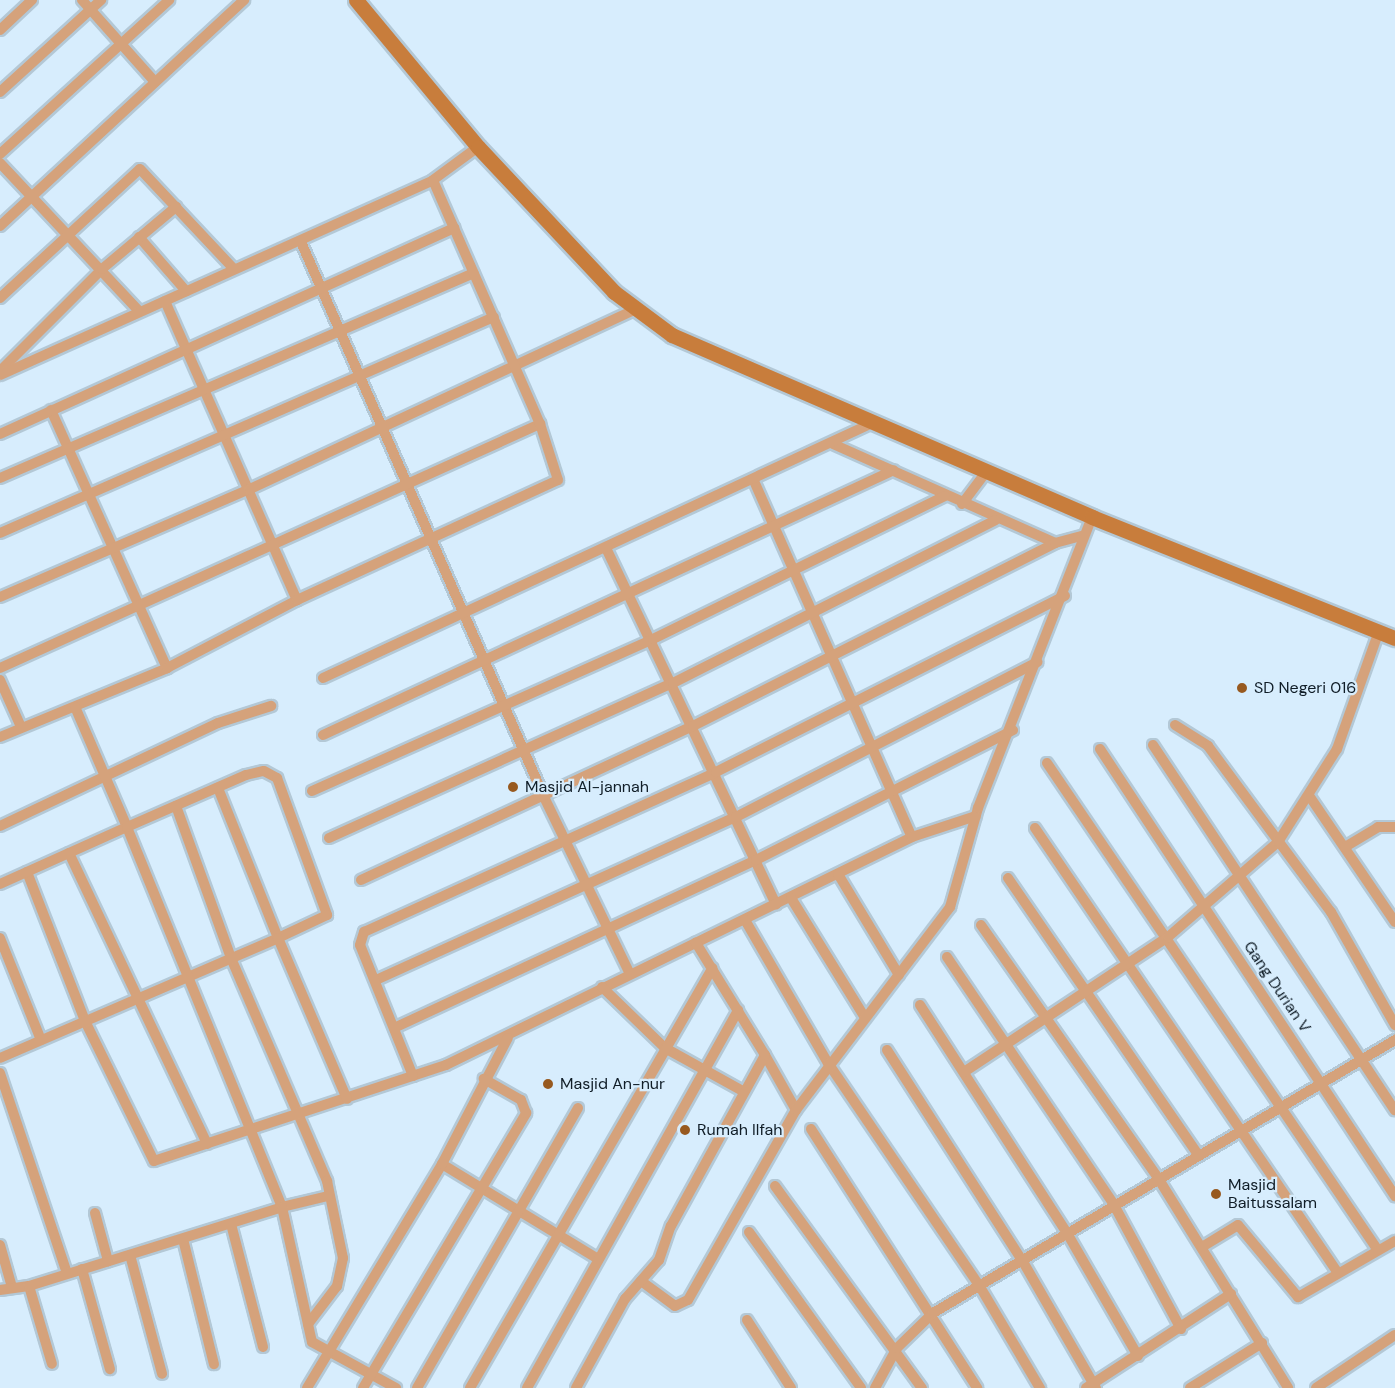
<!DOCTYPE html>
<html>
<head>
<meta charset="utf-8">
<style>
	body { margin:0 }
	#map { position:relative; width:1395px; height:1388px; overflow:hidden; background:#d7edfd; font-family:"DM Sans",sans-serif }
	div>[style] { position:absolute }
	.roads { filter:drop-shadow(2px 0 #b3c8d6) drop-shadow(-2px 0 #b3c8d6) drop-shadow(0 2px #b3c8d6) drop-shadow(0 -2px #b3c8d6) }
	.street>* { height:10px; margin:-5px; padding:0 5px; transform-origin:5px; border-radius:5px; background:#d5a27b }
	.secondary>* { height:15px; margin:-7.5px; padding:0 7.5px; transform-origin:7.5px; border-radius:7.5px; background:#c87d3c }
	.dots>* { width:16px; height:16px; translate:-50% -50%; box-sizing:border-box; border:3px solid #d7edfd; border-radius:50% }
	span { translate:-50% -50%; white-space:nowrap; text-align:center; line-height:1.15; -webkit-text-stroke:4.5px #d7edfd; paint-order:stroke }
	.poi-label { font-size:16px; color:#101d27 }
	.left { translate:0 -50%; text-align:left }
	.street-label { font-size:16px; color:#101d27 }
</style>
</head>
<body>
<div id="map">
	<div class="roads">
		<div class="street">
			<i style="left:82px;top:0;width:110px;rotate:48.3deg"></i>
			<i style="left:0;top:30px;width:44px;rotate:-43.2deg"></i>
			<i style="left:0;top:92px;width:137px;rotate:-42.3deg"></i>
			<i style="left:0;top:154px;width:229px;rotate:-42.3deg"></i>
			<i style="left:0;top:163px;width:203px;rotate:46.8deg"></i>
			<i style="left:0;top:226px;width:333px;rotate:-42.8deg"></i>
			<i style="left:139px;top:237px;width:72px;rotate:49deg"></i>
			<i style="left:301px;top:242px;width:606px;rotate:66.35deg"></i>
			<i style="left:544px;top:797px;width:195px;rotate:64.1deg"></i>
			<i style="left:0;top:298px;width:190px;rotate:-42.7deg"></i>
			<i style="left:140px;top:169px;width:137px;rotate:46.8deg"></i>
			<i style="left:165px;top:301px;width:327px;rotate:66.2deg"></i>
			<i style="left:0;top:371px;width:144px;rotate:-45deg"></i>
			<i style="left:102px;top:269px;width:97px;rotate:-40deg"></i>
			<i style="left:0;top:375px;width:475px;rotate:-24.2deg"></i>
			<i style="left:433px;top:180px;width:56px;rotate:-36.3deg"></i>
			<i style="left:51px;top:410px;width:283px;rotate:65.8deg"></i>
			<i style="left:0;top:434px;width:499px;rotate:-24.4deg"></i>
			<i style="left:833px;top:444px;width:243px;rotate:24deg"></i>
			<i style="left:0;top:478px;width:516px;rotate:-23.39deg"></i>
			<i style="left:754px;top:481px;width:389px;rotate:66.1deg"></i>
			<i style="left:962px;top:504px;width:40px;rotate:-53deg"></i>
			<i style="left:0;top:533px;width:539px;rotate:-23.62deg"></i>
			<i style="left:606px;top:548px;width:395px;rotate:64.5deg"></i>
			<i style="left:0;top:597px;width:272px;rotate:-23.4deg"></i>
			<i style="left:250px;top:489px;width:424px;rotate:-25deg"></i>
			<i style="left:0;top:668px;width:593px;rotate:-24.32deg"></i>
			<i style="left:323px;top:678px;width:605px;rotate:-24.91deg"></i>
			<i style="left:0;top:680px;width:51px;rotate:65.9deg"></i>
			<i style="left:1175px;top:725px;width:39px;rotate:32deg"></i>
			<i style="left:1208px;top:746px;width:207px;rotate:53.5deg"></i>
			<i style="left:1331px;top:912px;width:130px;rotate:60.5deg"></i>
			<i style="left:323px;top:735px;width:629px;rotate:-24.9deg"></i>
			<i style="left:0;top:737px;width:181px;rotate:-22.4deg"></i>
			<i style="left:167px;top:668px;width:147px;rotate:-27.6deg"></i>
			<i style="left:297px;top:600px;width:287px;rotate:-24.7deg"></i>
			<i style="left:558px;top:480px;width:59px;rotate:-107.8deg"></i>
			<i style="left:540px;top:424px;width:266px;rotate:-113.7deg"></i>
			<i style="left:1153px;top:745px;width:438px;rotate:56.5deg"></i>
			<i style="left:1100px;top:749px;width:536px;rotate:56.58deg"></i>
			<i style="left:1047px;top:763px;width:587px;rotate:55.82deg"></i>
			<i style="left:312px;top:791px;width:373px;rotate:-24deg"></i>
			<i style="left:653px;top:639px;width:325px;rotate:-26.1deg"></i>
			<i style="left:1310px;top:797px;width:151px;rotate:55.8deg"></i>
			<i style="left:176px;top:806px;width:162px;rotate:70.1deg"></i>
			<i style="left:231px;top:958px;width:243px;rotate:66.7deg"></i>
			<i style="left:327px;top:1181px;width:79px;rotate:78.3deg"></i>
			<i style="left:343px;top:1258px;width:29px;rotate:102deg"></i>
			<i style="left:337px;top:1286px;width:48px;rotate:127.3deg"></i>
			<i style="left:0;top:826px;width:241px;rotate:-25.3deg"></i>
			<i style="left:218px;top:723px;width:56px;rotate:-17.8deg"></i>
			<i style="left:1035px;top:828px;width:538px;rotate:55.75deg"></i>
			<i style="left:329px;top:838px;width:377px;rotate:-24.3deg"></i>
			<i style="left:673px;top:683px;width:361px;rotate:-26.8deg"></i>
			<i style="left:1345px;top:847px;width:39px;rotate:-31deg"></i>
			<i style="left:1378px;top:827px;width:17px"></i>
			<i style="left:69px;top:853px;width:322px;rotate:64.6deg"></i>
			<i style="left:27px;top:872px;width:160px;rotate:68.7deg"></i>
			<i style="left:85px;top:1021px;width:156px;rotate:63.8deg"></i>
			<i style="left:154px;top:1161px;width:307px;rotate:-18.2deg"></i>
			<i style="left:446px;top:1065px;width:519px;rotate:-26.07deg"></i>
			<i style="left:912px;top:837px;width:67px;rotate:-18.2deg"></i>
			<i style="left:838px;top:874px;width:118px;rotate:58.9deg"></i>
			<i style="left:1008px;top:878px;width:335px;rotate:55.5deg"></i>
			<i style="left:361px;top:880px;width:366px;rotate:-24.9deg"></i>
			<i style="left:693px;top:726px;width:406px;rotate:-26.8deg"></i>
			<i style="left:1055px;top:543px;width:30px;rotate:-15deg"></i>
			<i style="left:0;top:884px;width:139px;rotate:-24.2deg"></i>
			<i style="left:127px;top:827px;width:131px;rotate:-113.4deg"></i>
			<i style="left:791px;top:898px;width:141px;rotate:58.3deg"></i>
			<i style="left:745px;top:920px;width:165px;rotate:59.9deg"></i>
			<i style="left:828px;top:1063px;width:268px;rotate:55.8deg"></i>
			<i style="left:979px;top:1285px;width:120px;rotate:59.4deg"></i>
			<i style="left:981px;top:925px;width:309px;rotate:55deg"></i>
			<i style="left:1158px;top:1178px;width:247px;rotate:58.2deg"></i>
			<i style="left:0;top:938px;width:110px;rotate:68.1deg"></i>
			<i style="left:947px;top:957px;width:299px;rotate:56deg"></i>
			<i style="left:1114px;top:1205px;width:141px;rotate:61.6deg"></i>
			<i style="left:376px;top:980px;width:395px;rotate:-24.4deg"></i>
			<i style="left:736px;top:817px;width:339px;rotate:-27.2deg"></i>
			<i style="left:602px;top:987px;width:88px;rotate:44.1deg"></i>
			<i style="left:665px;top:1048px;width:89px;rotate:28.9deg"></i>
			<i style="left:920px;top:1005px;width:271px;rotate:57.2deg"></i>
			<i style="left:1067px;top:1233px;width:142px;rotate:60deg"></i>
			<i style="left:394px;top:1028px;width:399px;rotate:-24.9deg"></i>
			<i style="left:756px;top:860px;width:288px;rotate:-26.8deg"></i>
			<i style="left:887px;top:1050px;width:250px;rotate:57.3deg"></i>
			<i style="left:1022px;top:1260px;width:148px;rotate:60deg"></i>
			<i style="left:765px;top:1055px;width:63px;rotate:60.6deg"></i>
			<i style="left:0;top:1058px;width:303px;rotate:-23.3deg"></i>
			<i style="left:278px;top:938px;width:162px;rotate:-111.8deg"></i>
			<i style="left:964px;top:1072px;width:245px;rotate:-33.5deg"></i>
			<i style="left:1168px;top:937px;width:145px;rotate:-40.8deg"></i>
			<i style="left:1278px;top:842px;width:110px;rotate:-57.6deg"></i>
			<i style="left:1337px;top:749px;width:125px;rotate:-70.4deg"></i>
			<i style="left:0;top:1073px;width:211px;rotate:71.5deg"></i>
			<i style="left:413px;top:1076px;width:141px;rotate:-112deg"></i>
			<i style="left:360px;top:945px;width:14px;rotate:-73deg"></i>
			<i style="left:364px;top:932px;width:387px;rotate:-24.4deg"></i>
			<i style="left:716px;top:772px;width:391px;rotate:-26.8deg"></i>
			<i style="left:811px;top:1129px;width:308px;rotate:57.3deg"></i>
			<i style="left:442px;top:1164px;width:183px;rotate:31.3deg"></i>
			<i style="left:775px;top:1186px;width:250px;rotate:54deg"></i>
			<i style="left:328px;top:1196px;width:47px;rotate:166.6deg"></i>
			<i style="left:282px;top:1207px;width:410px;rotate:-112.2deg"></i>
			<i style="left:127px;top:827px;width:130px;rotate:-23.6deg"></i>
			<i style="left:246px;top:775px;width:18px;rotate:-13deg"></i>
			<i style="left:264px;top:771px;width:15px;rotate:28deg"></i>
			<i style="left:277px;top:778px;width:146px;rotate:69.9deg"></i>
			<i style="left:327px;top:915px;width:54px;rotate:154.9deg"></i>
			<i style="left:278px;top:938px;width:175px;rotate:66.8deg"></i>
			<i style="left:95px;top:1213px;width:50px;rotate:74.8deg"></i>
			<i style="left:231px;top:1224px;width:127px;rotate:75.4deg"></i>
			<i style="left:749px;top:1232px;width:192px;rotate:54.3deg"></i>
			<i style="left:183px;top:1239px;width:129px;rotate:76.1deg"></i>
			<i style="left:0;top:1245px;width:44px;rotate:74.1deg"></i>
			<i style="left:1202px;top:1247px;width:42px;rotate:-31.4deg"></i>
			<i style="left:1238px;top:1225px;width:94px;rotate:50.2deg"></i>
			<i style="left:1298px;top:1297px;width:112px;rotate:-30deg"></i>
			<i style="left:130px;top:1255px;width:123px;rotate:74.9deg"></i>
			<i style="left:82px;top:1269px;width:104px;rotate:74.4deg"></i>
			<i style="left:641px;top:1281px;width:42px;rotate:36.3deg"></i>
			<i style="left:675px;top:1306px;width:14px;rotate:-25deg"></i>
			<i style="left:688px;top:1300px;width:219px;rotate:-60.4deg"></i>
			<i style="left:796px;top:1110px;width:255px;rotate:-52.8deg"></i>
			<i style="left:950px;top:907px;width:103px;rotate:-74.2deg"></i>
			<i style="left:978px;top:808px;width:313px;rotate:-68.6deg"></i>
			<i style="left:29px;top:1286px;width:81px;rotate:73.6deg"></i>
			<i style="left:0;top:1290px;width:29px;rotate:-8deg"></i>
			<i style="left:29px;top:1286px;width:265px;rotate:-17.3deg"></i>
			<i style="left:282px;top:1207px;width:138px;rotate:77.5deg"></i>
			<i style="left:312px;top:1342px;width:96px;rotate:28.7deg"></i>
			<i style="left:747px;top:1320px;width:81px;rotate:57.1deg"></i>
			<i style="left:307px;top:1388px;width:262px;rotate:-58.9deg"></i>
			<i style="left:442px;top:1164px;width:142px;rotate:-62.4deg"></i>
			<i style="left:363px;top:1388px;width:320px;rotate:-59.3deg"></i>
			<i style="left:526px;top:1113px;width:14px;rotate:-111deg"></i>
			<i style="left:521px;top:1100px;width:43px;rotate:-150.4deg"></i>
			<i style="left:417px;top:1388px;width:323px;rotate:-60.1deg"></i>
			<i style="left:470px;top:1388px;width:485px;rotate:-60deg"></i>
			<i style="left:527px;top:1388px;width:433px;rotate:-60.8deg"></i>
			<i style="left:576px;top:1388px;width:102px;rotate:-61.2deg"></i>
			<i style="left:625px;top:1299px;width:52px;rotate:-48.9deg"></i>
			<i style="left:659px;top:1260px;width:36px;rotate:-71deg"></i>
			<i style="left:671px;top:1226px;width:195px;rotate:-61.2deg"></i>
			<i style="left:765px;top:1055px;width:132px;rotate:-121.6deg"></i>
			<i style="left:875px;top:1388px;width:46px;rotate:-61.2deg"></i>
			<i style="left:897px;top:1348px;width:50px;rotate:-44.2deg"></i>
			<i style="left:933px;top:1313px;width:537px;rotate:-30.58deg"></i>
			<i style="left:1086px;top:1388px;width:173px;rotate:-33deg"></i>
			<i style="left:1190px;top:1388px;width:85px;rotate:-32deg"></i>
			<i style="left:1316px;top:1388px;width:95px;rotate:-33.9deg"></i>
		</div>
		<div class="secondary">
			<i style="left:356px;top:0;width:191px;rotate:50.3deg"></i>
			<i style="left:478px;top:147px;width:199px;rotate:46.8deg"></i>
			<i style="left:614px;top:292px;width:72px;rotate:36.6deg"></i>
			<i style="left:672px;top:335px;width:458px;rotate:23.4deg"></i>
			<i style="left:1092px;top:517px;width:326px;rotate:21.8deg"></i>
		</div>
	</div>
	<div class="dots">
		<i style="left:1242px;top:688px;background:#97591f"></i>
		<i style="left:513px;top:787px;background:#97591f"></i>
		<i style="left:548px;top:1084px;background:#97591f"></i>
		<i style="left:685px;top:1130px;background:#97591f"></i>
		<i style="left:1216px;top:1194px;background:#97591f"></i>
	</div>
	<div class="poi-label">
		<span class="left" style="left:1254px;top:688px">SD Negeri 016</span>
		<span class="left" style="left:525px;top:787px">Masjid Al-jannah</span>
		<span class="left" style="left:560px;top:1084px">Masjid An-nur</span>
		<span class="left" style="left:697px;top:1130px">Rumah Ilfah</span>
		<span class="left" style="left:1228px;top:1194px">Masjid<br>Baitussalam</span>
	</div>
	<div class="street-label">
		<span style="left:1277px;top:987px;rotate:56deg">Gang Durian V</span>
	</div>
</div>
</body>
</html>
